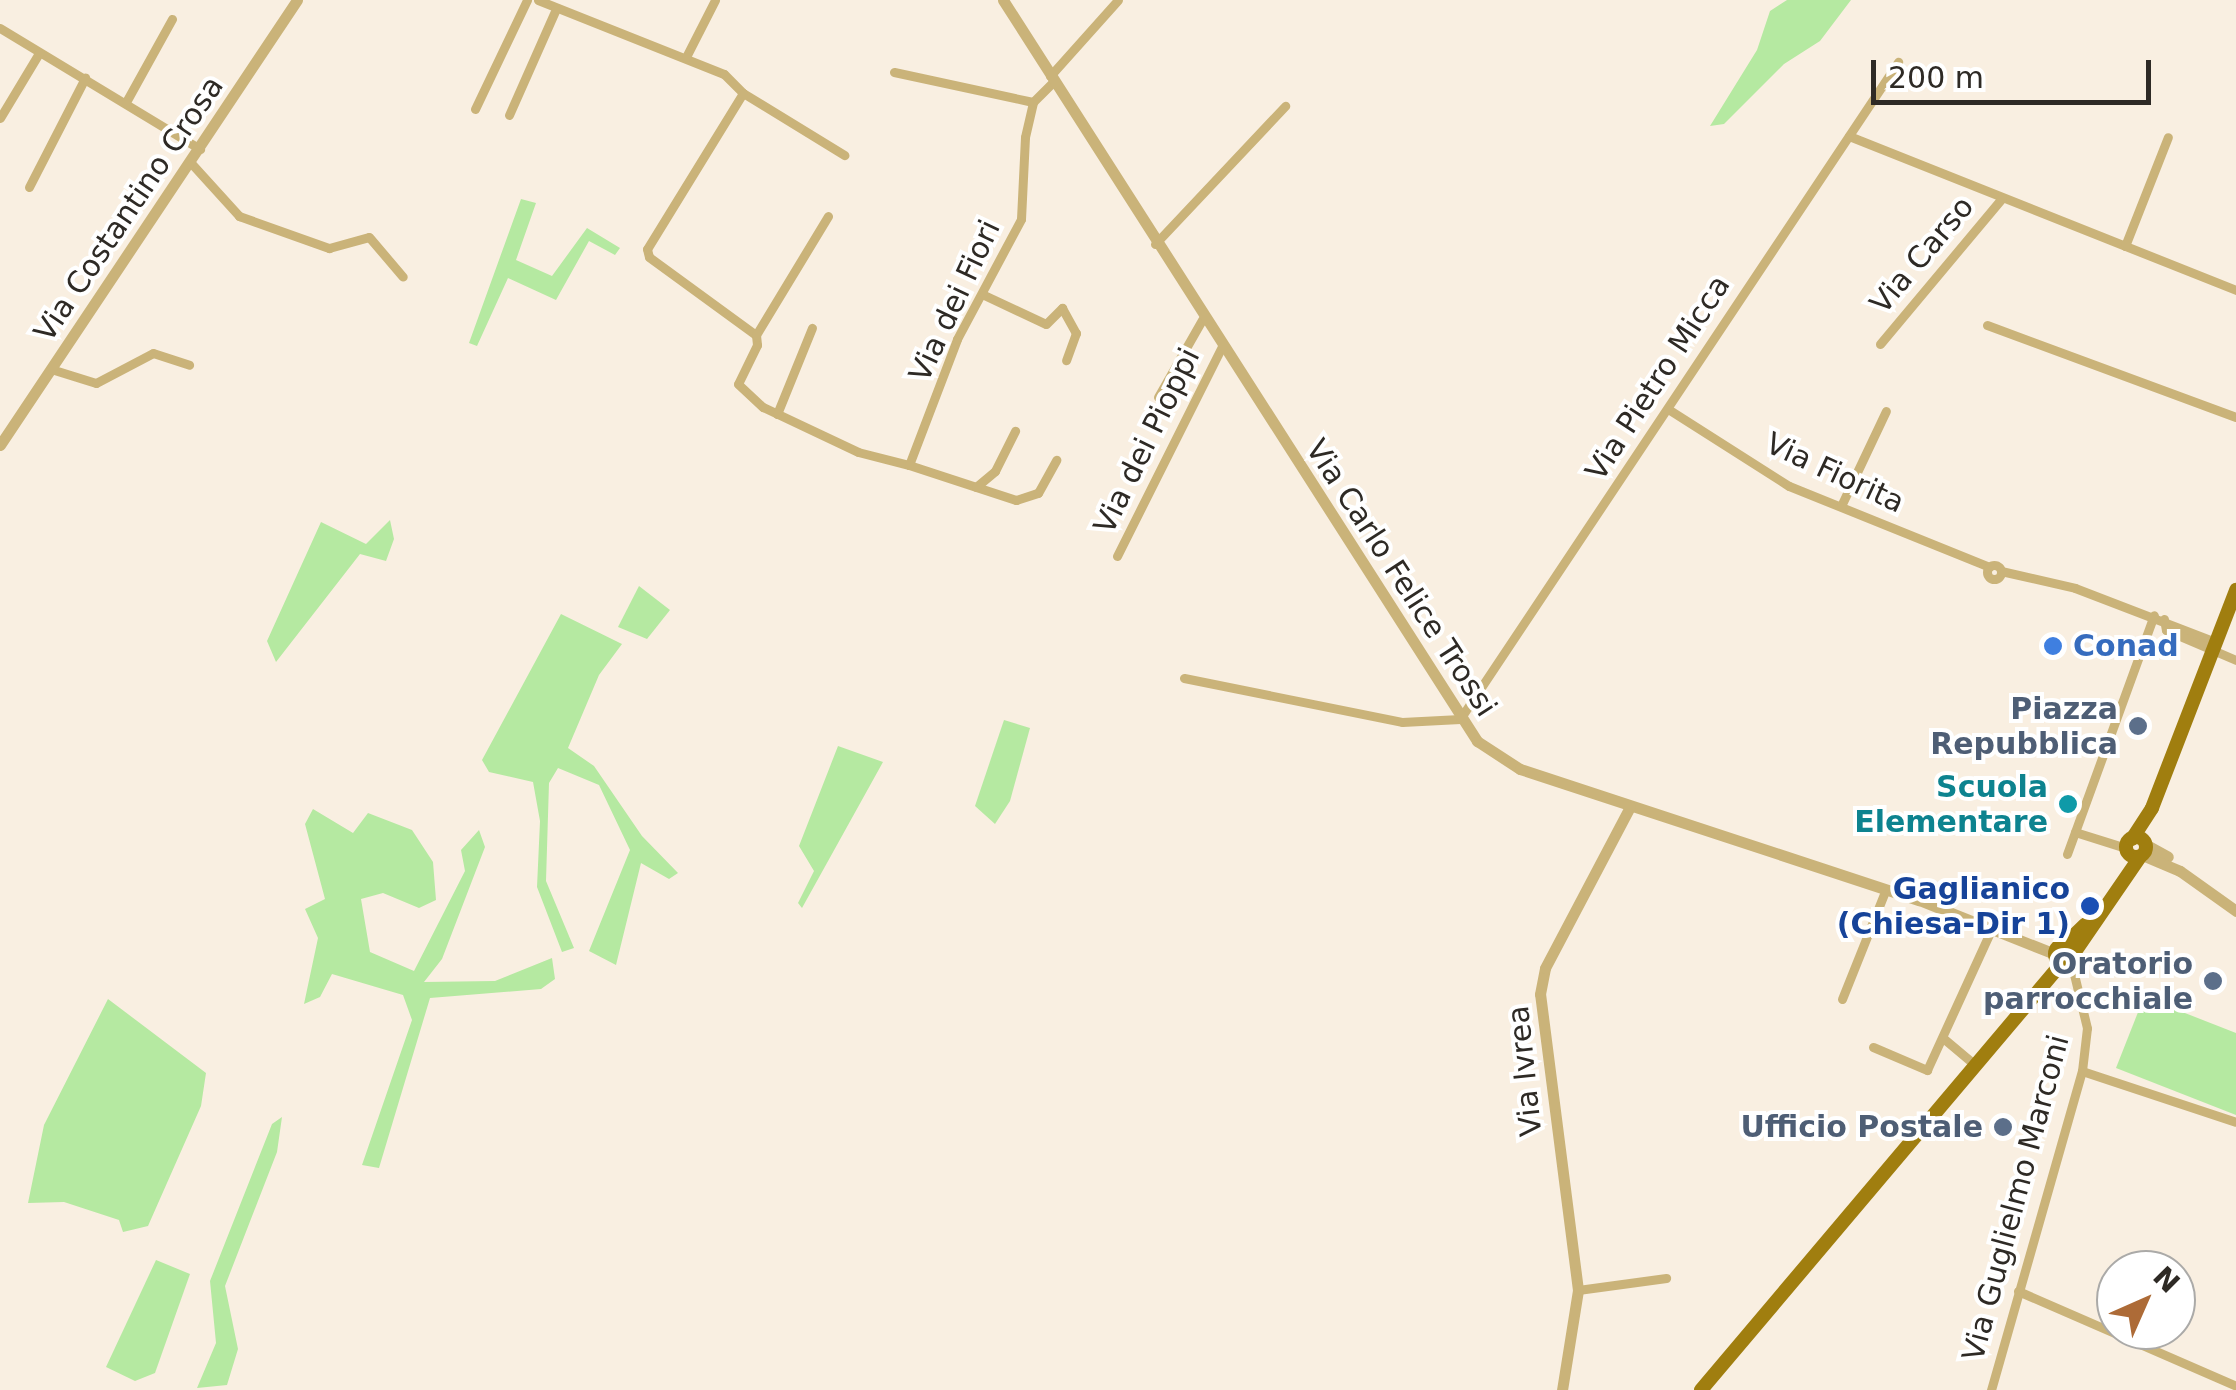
<!DOCTYPE html>
<html>
<head>
<meta charset="utf-8">
<style>
	body { margin:0 }
	#map { position:relative; width:2236px; height:1390px; overflow:hidden; background:#f9efe1; font-family:"DejaVu Sans",sans-serif }
	div>[style] { position:absolute }
	.green>* { inset:0; background:#b5e9a1 }
	.minor>* { height:9px; margin:-4.5px; padding:0 4.5px; transform-origin:4.5px; border-radius:4.5px; background:#cab379 }
	.minor>.ring { margin:-4.5px; padding:0; box-sizing:content-box; background:none; border:9px solid #cab379; border-radius:50% }
	.tertiary>* { height:11px; margin:-5.5px; padding:0 5.5px; transform-origin:5.5px; border-radius:5.5px; background:#cab379 }
	.primary>* { height:14px; margin:-7px; padding:0 7px; transform-origin:7px; border-radius:7px; background:#a07e0f }
	.primary>.ring { margin:-7px; padding:0; box-sizing:content-box; background:none; border:14px solid #a07e0f; border-radius:50% }
	.dots>* { width:28px; height:28px; translate:-50% -50%; box-sizing:border-box; border:5px solid #fff; border-radius:50% }
	span { translate:-50% -50%; white-space:nowrap; text-align:center; line-height:1.15; -webkit-text-stroke:8px #fff; paint-order:stroke }
	.street-label { font-size:30px; color:#2e2a25 }
	.shop-label { font-size:30px; color:#366cbe; font-weight:700 }
	.left { translate:0 -50%; text-align:left }
	.service-label { font-size:30px; color:#4e5e75; font-weight:700 }
	.right { translate:-100% -50%; text-align:right }
	.culture-label { font-size:30px; color:#0d838f; font-weight:700 }
	.transit-label { font-size:30px; color:#164399; font-weight:700 }
	.north { position:absolute; left:2096px; top:1250px; width:100px; height:100px; box-sizing:border-box; background:#fff; border:2px solid #abaaa8; border-radius:50%; rotate:45deg; font-size:28px; font-weight:700; line-height:40px; text-align:center; color:#2e2a25 }
	.north::after { content:''; display:block; margin:auto; width:35px; height:45px; background:#ad6b37; clip-path:polygon(50% 0,100% 100%,50% 72%,0 100%) }
	.scale { position:absolute; left:1871px; top:60px; width:280px; height:45px; box-sizing:border-box; border:5px solid #2e2a25; border-top:0; padding-left:12px; font-size:30px; line-height:35px; white-space:nowrap; color:#2e2a25; -webkit-text-stroke:8px #fff; paint-order:stroke }
</style>
</head>
<body>
<div id="map">
	<div class="green">
		<i style="clip-path:polygon(1787px 0,1851px 0,1820px 41px,1784px 64px,1724px 124px,1710px 126px,1757px 50px,1770px 11px)"></i>
		<i style="clip-path:polygon(521px 199px,536px 203px,516px 260px,552px 276px,587px 228px,620px 248px,615px 255px,589px 241px,556px 300px,508px 278px,477px 346px,469px 343px)"></i>
		<i style="clip-path:polygon(390px 520px,394px 539px,386px 561px,360px 554px,276px 662px,267px 641px,321px 522px,366px 544px)"></i>
		<i style="clip-path:polygon(639px 586px,670px 610px,647px 639px,618px 627px)"></i>
		<i style="clip-path:polygon(561px 614px,622px 644px,599px 675px,568px 748px,594px 766px,642px 836px,678px 873px,669px 879px,641px 863px,616px 965px,589px 951px,630px 850px,599px 785px,558px 768px,549px 783px,546px 881px,574px 948px,562px 952px,537px 887px,540px 821px,533px 782px,489px 772px,482px 760px)"></i>
		<i style="clip-path:polygon(1004px 720px,1030px 728px,1010px 801px,995px 824px,975px 806px)"></i>
		<i style="clip-path:polygon(838px 746px,883px 762px,802px 908px,798px 903px,814px 871px,799px 846px)"></i>
		<i style="clip-path:polygon(313px 809px,353px 833px,368px 813px,412px 830px,433px 862px,436px 900px,419px 908px,383px 893px,361px 899px,370px 952px,414px 971px,465px 871px,461px 850px,479px 830px,485px 847px,442px 959px,424px 982px,495px 981px,552px 958px,555px 979px,541px 989px,430px 998px,379px 1168px,362px 1165px,412px 1020px,403px 995px,332px 974px,320px 997px,304px 1004px,318px 938px,305px 909px,325px 899px,305px 824px)"></i>
		<i style="clip-path:polygon(2144px 997px,2236px 1033px,2236px 1115px,2116px 1068px)"></i>
		<i style="clip-path:polygon(108px 999px,206px 1073px,201px 1106px,148px 1226px,123px 1232px,119px 1220px,64px 1202px,28px 1203px,44px 1125px)"></i>
		<i style="clip-path:polygon(282px 1117px,277px 1152px,225px 1286px,238px 1349px,227px 1385px,197px 1388px,216px 1343px,210px 1281px,272px 1124px)"></i>
		<i style="clip-path:polygon(156px 1260px,190px 1274px,155px 1373px,135px 1381px,106px 1367px)"></i>
	</div>
	<div class="minor">
		<i style="left:538px;top:0;width:200px;rotate:21.7deg"></i>
		<i style="left:724px;top:74px;width:27px;rotate:45deg"></i>
		<i style="left:743px;top:93px;width:119px;rotate:31.5deg"></i>
		<i style="left:0;top:28px;width:234px;rotate:31.2deg"></i>
		<i style="left:686px;top:57px;width:64px;rotate:-63deg"></i>
		<i style="left:894px;top:72px;width:142px;rotate:12.2deg"></i>
		<i style="left:1050px;top:76px;width:102px;rotate:-48.2deg"></i>
		<i style="left:743px;top:93px;width:183px;rotate:121.6deg"></i>
		<i style="left:647px;top:249px;width:8px;rotate:76deg"></i>
		<i style="left:649px;top:257px;width:132px;rotate:36.1deg"></i>
		<i style="left:756px;top:335px;width:10px;rotate:84deg"></i>
		<i style="left:757px;top:345px;width:43px;rotate:116deg"></i>
		<i style="left:738px;top:384px;width:34px;rotate:43deg"></i>
		<i style="left:763px;top:407px;width:105px;rotate:25.3deg"></i>
		<i style="left:858px;top:452px;width:53px;rotate:14.3deg"></i>
		<i style="left:909px;top:465px;width:135px;rotate:-69.1deg"></i>
		<i style="left:957px;top:339px;width:136px;rotate:-61.9deg"></i>
		<i style="left:1021px;top:219px;width:82px;rotate:-87.2deg"></i>
		<i style="left:1025px;top:137px;width:36px;rotate:-77deg"></i>
		<i style="left:1033px;top:102px;width:28px;rotate:-45deg"></i>
		<i style="left:126px;top:102px;width:95px;rotate:-61deg"></i>
		<i style="left:475px;top:109px;width:121px;rotate:-64.5deg"></i>
		<i style="left:509px;top:115px;width:116px;rotate:-66.1deg"></i>
		<i style="left:0;top:118px;width:76px;rotate:-59deg"></i>
		<i style="left:1849px;top:136px;width:417px;rotate:21.7deg"></i>
		<i style="left:191px;top:163px;width:72px;rotate:47.8deg"></i>
		<i style="left:239px;top:216px;width:96px;rotate:19.6deg"></i>
		<i style="left:329px;top:248px;width:41px;rotate:-15.4deg"></i>
		<i style="left:369px;top:237px;width:52px;rotate:49.6deg"></i>
		<i style="left:29px;top:187px;width:123px;rotate:-62.8deg"></i>
		<i style="left:1155px;top:244px;width:190px;rotate:-46.7deg"></i>
		<i style="left:2125px;top:246px;width:117px;rotate:-68.5deg"></i>
		<i style="left:984px;top:295px;width:68px;rotate:25.1deg"></i>
		<i style="left:1046px;top:324px;width:23px;rotate:-45deg"></i>
		<i style="left:1062px;top:308px;width:29px;rotate:61deg"></i>
		<i style="left:1076px;top:333px;width:29px;rotate:110deg"></i>
		<i style="left:1987px;top:325px;width:265px;rotate:20.3deg"></i>
		<i style="left:756px;top:335px;width:139px;rotate:-58.8deg"></i>
		<i style="left:1880px;top:344px;width:190px;rotate:-50.1deg"></i>
		<i style="left:51px;top:369px;width:47px;rotate:17.3deg"></i>
		<i style="left:96px;top:383px;width:64px;rotate:-27.8deg"></i>
		<i style="left:153px;top:353px;width:38px;rotate:18deg"></i>
		<i style="left:1158px;top:397px;width:89px;rotate:-60.3deg"></i>
		<i style="left:1668px;top:409px;width:143px;rotate:32.5deg"></i>
		<i style="left:1789px;top:486px;width:216px;rotate:22deg"></i>
		<i style="left:777px;top:414px;width:93px;rotate:-67.9deg"></i>
		<i style="left:909px;top:465px;width:113px;rotate:18.1deg"></i>
		<i style="left:1016px;top:500px;width:23px;rotate:-18deg"></i>
		<i style="left:1038px;top:493px;width:38px;rotate:-61deg"></i>
		<i style="left:976px;top:487px;width:25px;rotate:-40deg"></i>
		<i style="left:995px;top:471px;width:45px;rotate:-63.4deg"></i>
		<i style="left:1841px;top:506px;width:105px;rotate:-64.7deg"></i>
		<i style="left:1117px;top:556px;width:233px;rotate:-63.4deg"></i>
		<i class="ring" style="left:1987px;top:565px;width:5px;height:5px"></i>
		<i style="left:2001px;top:571px;width:76px;rotate:12.9deg"></i>
		<i style="left:2075px;top:588px;width:151px;rotate:21deg"></i>
		<i style="left:2164px;top:619px;width:11px;rotate:80deg"></i>
		<i style="left:2166px;top:630px;width:76px;rotate:23.2deg"></i>
		<i style="left:1184px;top:678px;width:222px;rotate:11.4deg"></i>
		<i style="left:1402px;top:722px;width:58px;rotate:-3deg"></i>
		<i style="left:1460px;top:719px;width:790px;rotate:-56.31deg"></i>
		<i style="left:2075px;top:832px;width:53px;rotate:17.4deg"></i>
		<i style="left:2067px;top:854px;width:254px;rotate:-70deg"></i>
		<i style="left:1842px;top:999px;width:118px;rotate:-68.2deg"></i>
		<i style="left:1943px;top:1038px;width:40px;rotate:40deg"></i>
		<i style="left:1873px;top:1047px;width:59px;rotate:23.1deg"></i>
		<i style="left:1927px;top:1070px;width:156px;rotate:-65.4deg"></i>
		<i style="left:2082px;top:1071px;width:162px;rotate:18.3deg"></i>
		<i style="left:1578px;top:1290px;width:89px;rotate:-7.8deg"></i>
		<i style="left:2018px;top:1291px;width:238px;rotate:23.5deg"></i>
		<i style="left:1991px;top:1390px;width:332px;rotate:-74.1deg"></i>
		<i style="left:2082px;top:1071px;width:43px;rotate:-83.4deg"></i>
		<i style="left:2087px;top:1028px;width:68px;rotate:-103.6deg"></i>
	</div>
	<div class="tertiary">
		<i style="left:1003px;top:0;width:880px;rotate:57.39deg"></i>
		<i style="left:1477px;top:741px;width:51px;rotate:33.1deg"></i>
		<i style="left:1520px;top:769px;width:420px;rotate:18.2deg"></i>
		<i style="left:1919px;top:900px;width:146px;rotate:21.7deg"></i>
		<i style="left:0;top:445px;width:535px;rotate:-56.28deg"></i>
		<i style="left:2145px;top:844px;width:26px;rotate:29deg"></i>
		<i style="left:2142px;top:855px;width:41px;rotate:22.8deg"></i>
		<i style="left:2180px;top:871px;width:69px;rotate:35.5deg"></i>
		<i style="left:1562px;top:1390px;width:101px;rotate:-80.9deg"></i>
		<i style="left:1578px;top:1290px;width:298px;rotate:-97.3deg"></i>
		<i style="left:1540px;top:994px;width:26px;rotate:-79deg"></i>
		<i style="left:1545px;top:968px;width:182px;rotate:-62.2deg"></i>
	</div>
	<div class="primary">
		<i class="ring" style="left:2126px;top:837px;width:6px;height:6px"></i>
		<i style="left:2132px;top:839px;width:37px;rotate:-57deg"></i>
		<i style="left:2152px;top:808px;width:234px;rotate:-68.9deg"></i>
		<i style="left:2065px;top:944px;width:28px;rotate:-44deg"></i>
		<i class="ring" style="left:2055px;top:944px;width:6px;height:6px"></i>
		<i style="left:2074px;top:953px;width:116px;rotate:-55.5deg"></i>
		<i style="left:1701px;top:1390px;width:559px;rotate:-49.79deg"></i>
	</div>
	<div class="dots">
		<i style="left:2053px;top:646px;background:#3f7fe0"></i>
		<i style="left:2138px;top:726px;background:#5c6f8a"></i>
		<i style="left:2068px;top:804px;background:#0f9aa8"></i>
		<i style="left:2090px;top:906px;background:#1a4fb4"></i>
		<i style="left:2213px;top:981px;background:#5c6f8a"></i>
		<i style="left:2003px;top:1127px;background:#5c6f8a"></i>
	</div>
	<div class="street-label">
		<span style="left:129px;top:209px;rotate:-56deg">Via Costantino Crosa</span>
		<span style="left:1922px;top:255px;rotate:-50deg">Via Carso</span>
		<span style="left:955px;top:301px;rotate:-65deg">Via dei Fiori</span>
		<span style="left:1658px;top:378px;rotate:-57deg">Via Pietro Micca</span>
		<span style="left:1147px;top:441px;rotate:-64deg">Via dei Pioppi</span>
		<span style="left:1835px;top:473px;rotate:25deg">Via Fiorita</span>
		<span style="left:1401px;top:578px;rotate:57deg">Via Carlo Felice Trossi</span>
		<span style="left:1525px;top:1071px;rotate:-96deg">Via Ivrea</span>
		<span style="left:2016px;top:1198px;rotate:-75deg">Via Guglielmo Marconi</span>
	</div>
	<div class="shop-label">
		<span class="left" style="left:2073px;top:646px">Conad</span>
	</div>
	<div class="service-label">
		<span class="right" style="left:2118px;top:726px">Piazza<br>Repubblica</span>
		<span class="right" style="left:2193px;top:981px">Oratorio<br>parrocchiale</span>
		<span class="right" style="left:1983px;top:1127px">Ufficio Postale</span>
	</div>
	<div class="culture-label">
		<span class="right" style="left:2048px;top:804px">Scuola<br>Elementare</span>
	</div>
	<div class="transit-label">
		<span class="right" style="left:2070px;top:906px">Gaglianico<br>(Chiesa-Dir 1)</span>
	</div>
	<div class="north">N</div>
	<div class="scale">200 m</div>
</div>
</body>
</html>
